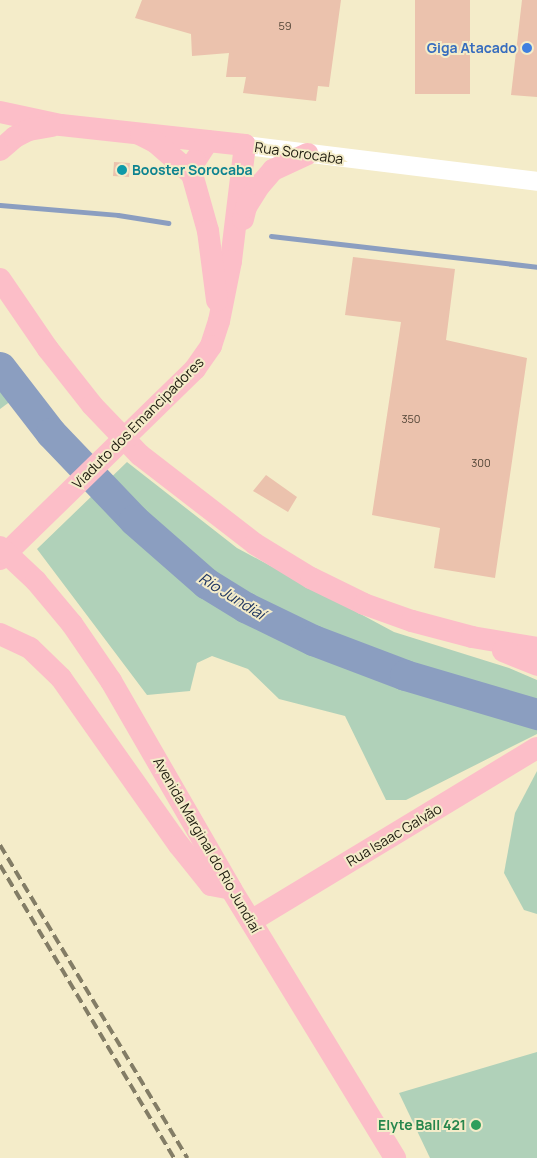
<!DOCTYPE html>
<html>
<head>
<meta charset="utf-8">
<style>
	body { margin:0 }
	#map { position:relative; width:537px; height:1158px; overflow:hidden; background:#f4ecc9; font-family:Manrope,sans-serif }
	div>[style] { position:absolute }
	.green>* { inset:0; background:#b0d1b9 }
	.stream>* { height:5px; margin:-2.5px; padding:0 2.5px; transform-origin:2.5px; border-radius:2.5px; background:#8b9ec0 }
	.river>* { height:31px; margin:-15.5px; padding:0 15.5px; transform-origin:15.5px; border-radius:15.5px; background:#8b9ec0 }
	.building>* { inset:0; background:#ebc2ad; transform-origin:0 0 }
	.minor>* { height:19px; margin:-9.5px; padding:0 9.5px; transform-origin:9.5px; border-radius:9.5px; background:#fff }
	.major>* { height:22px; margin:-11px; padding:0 11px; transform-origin:11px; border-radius:11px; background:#fcbec8 }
	.rail>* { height:4px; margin-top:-2px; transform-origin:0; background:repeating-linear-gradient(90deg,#837d66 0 10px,transparent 0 15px) }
	.dots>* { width:14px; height:14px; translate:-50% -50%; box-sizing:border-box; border:2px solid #f4ecc9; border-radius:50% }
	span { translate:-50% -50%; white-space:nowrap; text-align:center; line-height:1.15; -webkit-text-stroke:4px #f4ecc9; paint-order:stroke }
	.number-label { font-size:11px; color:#504335 }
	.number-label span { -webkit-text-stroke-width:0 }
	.shop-label { font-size:14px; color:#366cbe; font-weight:700 }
	.right { translate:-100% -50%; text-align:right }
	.street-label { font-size:14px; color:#1c190d }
	.culture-label { font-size:14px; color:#0d838f; font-weight:700 }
	.left { translate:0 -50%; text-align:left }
	.leisure-label { font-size:14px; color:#27864d; font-weight:700 }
	.water-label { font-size:15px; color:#1d3461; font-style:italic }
</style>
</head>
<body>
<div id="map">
	<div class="green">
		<i style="clip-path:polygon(0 377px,15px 398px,0 409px)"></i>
		<i style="clip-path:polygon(127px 462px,237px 548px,394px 632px,509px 668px,537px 680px,537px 734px,406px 800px,386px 800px,345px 716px,279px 699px,248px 669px,212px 656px,197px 663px,190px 691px,147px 695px,37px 549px)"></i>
		<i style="clip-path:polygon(537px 771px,537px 914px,524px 910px,504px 873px,515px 813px)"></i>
		<i style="clip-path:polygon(537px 1052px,537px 1158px,430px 1158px,399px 1093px)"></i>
	</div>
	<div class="stream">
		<i style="left:0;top:205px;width:118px;rotate:4.8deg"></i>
		<i style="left:118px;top:215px;width:51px;rotate:9.1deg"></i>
		<i style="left:271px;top:236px;width:268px;rotate:6.6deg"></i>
	</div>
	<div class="river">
		<i style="left:0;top:367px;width:83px;rotate:52.3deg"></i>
		<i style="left:51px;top:433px;width:120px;rotate:46.3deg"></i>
		<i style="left:134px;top:520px;width:96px;rotate:41.2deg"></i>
		<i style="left:206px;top:583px;width:46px;rotate:31.6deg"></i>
		<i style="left:245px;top:607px;width:76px;rotate:25.9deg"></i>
		<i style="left:313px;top:640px;width:98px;rotate:20.8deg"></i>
		<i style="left:405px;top:675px;width:138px;rotate:16.5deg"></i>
	</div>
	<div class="building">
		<i style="clip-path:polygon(142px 0,341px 0,329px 87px,318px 86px,316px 101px,243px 93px,246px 77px,226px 77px,229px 53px,192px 56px,191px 34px,135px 18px)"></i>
		<i style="left:415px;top:0;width:55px;height:94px"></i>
		<i style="clip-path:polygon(522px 0,537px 0,537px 97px,511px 95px)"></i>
		<i style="left:114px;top:162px;width:16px;height:14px;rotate:4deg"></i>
		<i style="clip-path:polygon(353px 257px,455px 269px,446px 340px,527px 358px,495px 578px,434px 568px,440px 528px,372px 515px,401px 322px,345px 315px)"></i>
		<i style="clip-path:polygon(266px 475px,297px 497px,288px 512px,253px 491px)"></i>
	</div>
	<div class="minor">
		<i style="left:245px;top:145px;width:294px;rotate:7deg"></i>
	</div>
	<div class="major">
		<i style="left:0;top:112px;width:62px;rotate:12deg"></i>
		<i style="left:61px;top:125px;width:185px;rotate:6.2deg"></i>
		<i style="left:245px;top:145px;width:117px;rotate:96.9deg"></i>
		<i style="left:231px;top:261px;width:61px;rotate:101.3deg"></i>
		<i style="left:219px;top:321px;width:26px;rotate:108deg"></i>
		<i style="left:211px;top:346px;width:28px;rotate:125deg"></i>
		<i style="left:195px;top:369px;width:272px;rotate:135.7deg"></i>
		<i style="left:141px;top:135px;width:16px;rotate:27deg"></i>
		<i style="left:155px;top:142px;width:49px;rotate:40.9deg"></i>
		<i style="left:208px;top:141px;width:24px;rotate:123deg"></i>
		<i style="left:195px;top:161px;width:13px;rotate:103deg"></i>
		<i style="left:192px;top:174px;width:59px;rotate:74.3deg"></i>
		<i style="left:208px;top:231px;width:70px;rotate:82.6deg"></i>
		<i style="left:0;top:150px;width:20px;rotate:-41deg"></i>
		<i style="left:15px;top:137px;width:16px;rotate:-27deg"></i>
		<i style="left:29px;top:130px;width:23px;rotate:-10deg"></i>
		<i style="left:243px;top:219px;width:12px;rotate:-76deg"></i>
		<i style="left:246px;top:207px;width:26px;rotate:-58deg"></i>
		<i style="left:260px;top:185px;width:20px;rotate:-49deg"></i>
		<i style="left:273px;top:170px;width:38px;rotate:-25deg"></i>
		<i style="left:0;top:279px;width:85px;rotate:55.6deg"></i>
		<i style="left:48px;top:349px;width:71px;rotate:51.8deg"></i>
		<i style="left:92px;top:405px;width:69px;rotate:46.2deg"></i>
		<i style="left:140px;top:455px;width:145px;rotate:37.7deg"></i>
		<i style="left:255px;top:544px;width:66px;rotate:31.3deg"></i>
		<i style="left:311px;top:578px;width:59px;rotate:26.1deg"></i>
		<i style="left:364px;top:604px;width:51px;rotate:19.5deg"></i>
		<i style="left:412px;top:621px;width:62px;rotate:14.9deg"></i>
		<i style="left:472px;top:637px;width:66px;rotate:9.6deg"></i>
		<i style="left:0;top:547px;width:50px;rotate:43.4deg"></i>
		<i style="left:36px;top:581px;width:56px;rotate:50.1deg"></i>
		<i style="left:72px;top:624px;width:69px;rotate:55.6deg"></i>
		<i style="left:111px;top:681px;width:240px;rotate:60deg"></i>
		<i style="left:231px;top:889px;width:315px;rotate:58.6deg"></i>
		<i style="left:0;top:634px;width:33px;rotate:25deg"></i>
		<i style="left:30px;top:648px;width:43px;rotate:44.1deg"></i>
		<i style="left:61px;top:678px;width:204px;rotate:54.8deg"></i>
		<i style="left:179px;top:845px;width:51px;rotate:51.3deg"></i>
		<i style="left:211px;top:885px;width:20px;rotate:11deg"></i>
		<i style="left:503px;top:651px;width:37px;rotate:22deg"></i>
		<i style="left:251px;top:921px;width:334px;rotate:-31.2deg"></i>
	</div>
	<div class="rail">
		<i style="left:0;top:845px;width:365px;rotate:59.1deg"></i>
		<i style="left:0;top:865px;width:341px;rotate:59.3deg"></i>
	</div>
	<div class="dots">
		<i style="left:527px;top:48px;background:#3f7fe0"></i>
		<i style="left:122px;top:170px;background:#0f9aa8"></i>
		<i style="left:476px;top:1125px;background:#2e9e5b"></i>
	</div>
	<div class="number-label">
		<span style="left:285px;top:26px">59</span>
		<span style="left:411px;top:419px">350</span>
		<span style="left:481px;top:463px">300</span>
	</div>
	<div class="shop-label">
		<span class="right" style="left:517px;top:48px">Giga Atacado</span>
	</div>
	<div class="street-label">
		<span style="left:299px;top:153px;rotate:8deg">Rua Sorocaba</span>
		<span style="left:138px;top:423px;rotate:-45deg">Viaduto dos Emancipadores</span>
		<span style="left:394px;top:835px;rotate:-31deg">Rua Isaac Galvão</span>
		<span style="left:207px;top:845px;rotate:60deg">Avenida Marginal do Rio Jundiaí</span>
	</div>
	<div class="culture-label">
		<span class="left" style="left:132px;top:170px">Booster Sorocaba</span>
	</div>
	<div class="leisure-label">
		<span class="right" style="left:466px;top:1125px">Elyte Ball 421</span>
	</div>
	<div class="water-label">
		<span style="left:232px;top:596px;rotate:32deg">Rio Jundiaí</span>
	</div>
</div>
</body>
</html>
